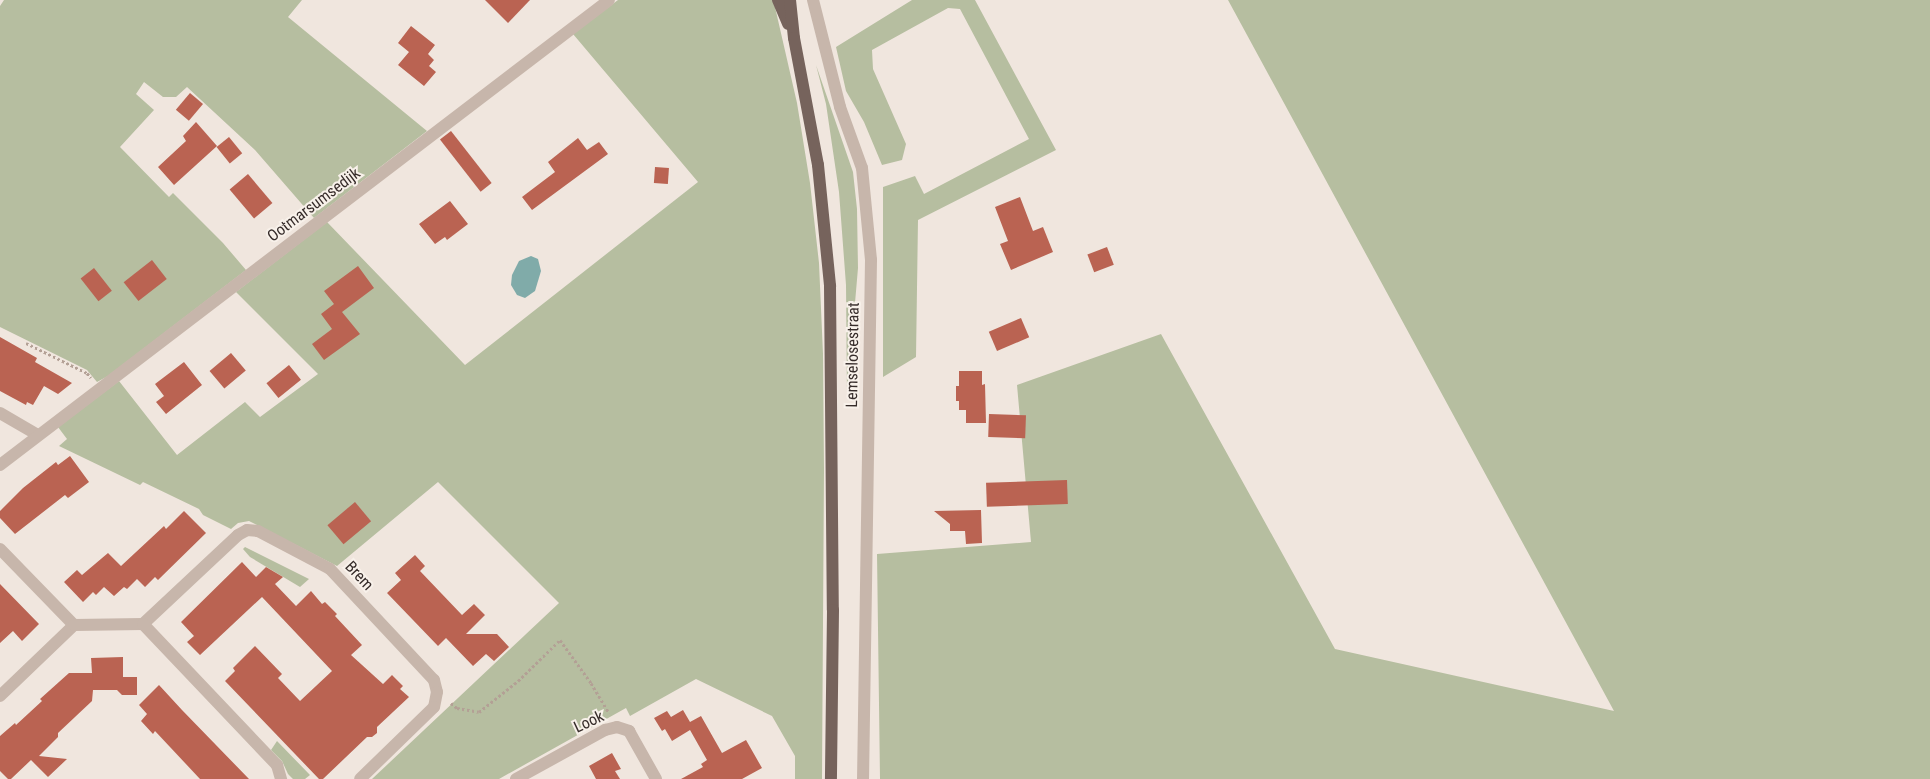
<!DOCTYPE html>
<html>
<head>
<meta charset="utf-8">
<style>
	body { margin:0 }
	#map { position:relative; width:1930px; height:779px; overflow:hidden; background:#f0e6de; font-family:"Roboto Condensed",sans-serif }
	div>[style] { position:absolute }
	.green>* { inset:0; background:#b6bea0 }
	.water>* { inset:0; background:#80aba9 }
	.building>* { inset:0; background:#ba6352; transform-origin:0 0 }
	.path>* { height:3px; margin-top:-1.5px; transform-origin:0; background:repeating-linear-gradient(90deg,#b3a095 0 2.5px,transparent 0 5px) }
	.minor>* { height:12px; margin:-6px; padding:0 6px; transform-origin:6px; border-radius:6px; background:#c7b6ab }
	.major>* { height:12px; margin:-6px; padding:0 6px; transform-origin:6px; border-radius:6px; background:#76635c }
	span { translate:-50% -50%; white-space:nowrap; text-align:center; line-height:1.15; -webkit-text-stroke:4px #f8f1ea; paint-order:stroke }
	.street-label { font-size:16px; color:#362c2a }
</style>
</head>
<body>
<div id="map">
	<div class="green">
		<i style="clip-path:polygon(4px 0,302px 0,288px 17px,427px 131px,314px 218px,255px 150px,187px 87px,176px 97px,163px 97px,144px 82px,136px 94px,154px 110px,120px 147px,169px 197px,173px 193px,223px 243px,246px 270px,108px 376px,97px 382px,87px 370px,0 327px,0 6px)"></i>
		<i style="clip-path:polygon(618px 0,772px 0,775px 7px,797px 103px,810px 183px,819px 263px,823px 354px,824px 470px,822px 779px,795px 779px,795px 756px,772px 716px,696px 679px,630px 716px,626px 708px,499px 779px,372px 779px,559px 603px,438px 482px,337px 566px,249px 521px,238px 523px,231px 529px,203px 515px,199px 509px,143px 482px,140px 485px,59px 446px,67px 439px,58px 427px,119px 381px,177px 455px,245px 402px,260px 417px,318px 374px,236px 292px,327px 222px,465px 365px,698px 182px,573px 34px)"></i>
		<i style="clip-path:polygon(912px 0,975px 0,1056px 150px,918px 220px,916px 357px,883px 377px,883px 187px,915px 176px,924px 194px,1029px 139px,960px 9px,948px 8px,872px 50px,873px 69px,906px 144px,902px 160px,882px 165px,864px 122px,846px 91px,836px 47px)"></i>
		<i style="clip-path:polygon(1228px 0,1930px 0,1930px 779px,880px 779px,877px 554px,1031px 542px,1017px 385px,1161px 334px,1335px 649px,1614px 711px)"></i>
		<i style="clip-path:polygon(816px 65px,853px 172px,857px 209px,858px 268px,847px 396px,846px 285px,839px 192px,826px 104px)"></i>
		<i style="clip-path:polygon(245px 547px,309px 579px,300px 587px,250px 557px,243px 549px)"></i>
		<i style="clip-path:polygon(277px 741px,310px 775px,305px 779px,293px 779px,288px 774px,282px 761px,271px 750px)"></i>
	</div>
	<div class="water">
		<i style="clip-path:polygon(531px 256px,538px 259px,541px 271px,535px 291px,525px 298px,517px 295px,511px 285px,512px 275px,519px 261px)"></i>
	</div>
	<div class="building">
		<i style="clip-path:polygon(485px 0,530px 0,508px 23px)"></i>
		<i style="clip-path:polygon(411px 26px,435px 45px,428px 54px,434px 60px,429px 66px,436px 72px,424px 86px,398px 65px,409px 52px,398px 43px)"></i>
		<i style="left:190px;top:93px;width:17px;height:22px;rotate:40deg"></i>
		<i style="clip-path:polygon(196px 122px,217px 146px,174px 185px,158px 167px,186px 141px,183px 136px)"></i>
		<i style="left:451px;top:131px;width:66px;height:14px;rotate:52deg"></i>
		<i style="left:229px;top:137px;width:21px;height:16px;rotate:51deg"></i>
		<i style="clip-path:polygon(578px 138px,587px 150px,599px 142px,608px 154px,532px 210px,522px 197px,555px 172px,548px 162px)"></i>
		<i style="left:655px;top:167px;width:14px;height:16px;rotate:4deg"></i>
		<i style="left:248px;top:174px;width:38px;height:24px;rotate:50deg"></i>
		<i style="clip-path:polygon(1020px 197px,1033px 231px,1043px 227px,1053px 252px,1011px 270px,1000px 244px,1008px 241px,995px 207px)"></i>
		<i style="clip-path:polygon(450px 201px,468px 224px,447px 240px,445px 237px,435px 244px,419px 224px)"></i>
		<i style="left:1107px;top:247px;width:19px;height:21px;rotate:69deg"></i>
		<i style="left:152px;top:260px;width:24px;height:36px;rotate:52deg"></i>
		<i style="clip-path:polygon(358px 266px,374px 288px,342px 312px,360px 334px,324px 360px,312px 344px,332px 329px,321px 314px,334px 304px,324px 291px)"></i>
		<i style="left:94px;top:268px;width:29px;height:17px;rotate:52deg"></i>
		<i style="left:1021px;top:318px;width:21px;height:35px;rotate:67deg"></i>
		<i style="clip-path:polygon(0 337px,37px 358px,35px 362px,72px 383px,58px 394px,44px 386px,33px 405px,27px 402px,26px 405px,0 391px)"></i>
		<i style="left:231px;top:353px;width:23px;height:28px;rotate:50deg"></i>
		<i style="clip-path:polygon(184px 362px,202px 385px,166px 414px,156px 402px,164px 396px,155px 384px)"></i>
		<i style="left:289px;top:365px;width:19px;height:29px;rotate:51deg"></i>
		<i style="clip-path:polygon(959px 371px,982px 371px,982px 385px,985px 384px,986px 423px,966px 423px,966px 410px,959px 410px,959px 401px,956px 401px,956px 386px,959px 386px)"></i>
		<i style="left:989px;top:414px;width:37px;height:23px;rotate:2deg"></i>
		<i style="clip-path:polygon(70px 456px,89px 482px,68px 498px,65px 495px,15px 534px,0 518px,0 511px,23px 488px,56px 462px,58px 465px)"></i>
		<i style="left:1067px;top:480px;width:24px;height:81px;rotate:88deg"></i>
		<i style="left:355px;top:502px;width:25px;height:36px;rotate:50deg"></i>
		<i style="clip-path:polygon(981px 510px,982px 543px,966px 544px,965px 531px,950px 531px,950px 524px,934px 511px)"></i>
		<i style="clip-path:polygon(184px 511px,206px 533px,158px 580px,155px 577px,145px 587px,137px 579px,127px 589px,124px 587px,114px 596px,104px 587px,96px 595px,93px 592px,83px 602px,64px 582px,77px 570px,82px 575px,108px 553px,121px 566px,164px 526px,166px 529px)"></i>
		<i style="clip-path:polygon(415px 555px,425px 566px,420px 571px,462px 615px,474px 604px,485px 615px,466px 634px,497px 634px,509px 647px,494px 661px,486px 654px,473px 666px,446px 638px,438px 646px,387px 593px,401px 580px,395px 573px)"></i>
		<i style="clip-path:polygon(242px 562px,256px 577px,266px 567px,283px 577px,275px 584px,296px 606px,311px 591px,322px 604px,325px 602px,337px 614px,335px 616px,362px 645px,351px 655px,383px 684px,392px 675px,403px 686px,400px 689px,409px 697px,377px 727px,377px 733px,372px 737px,367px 737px,323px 779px,319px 779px,225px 681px,235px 671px,233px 668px,255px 646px,282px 674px,278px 678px,300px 701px,332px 671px,262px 597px,200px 655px,187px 642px,194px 636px,181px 622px)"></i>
		<i style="clip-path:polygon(0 584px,39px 624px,22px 641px,13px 631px,0 643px)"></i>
		<i style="clip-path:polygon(123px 657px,123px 677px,137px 677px,137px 695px,122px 695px,117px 690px,93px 690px,92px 701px,58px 733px,58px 737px,39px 756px,67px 759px,48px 777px,31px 760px,11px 779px,8px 779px,0 771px,0 736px,15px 723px,16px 725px,42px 701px,40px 699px,69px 673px,92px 673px,91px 658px)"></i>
		<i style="clip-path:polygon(159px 685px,182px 710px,249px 779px,200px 779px,155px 731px,153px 734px,141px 721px,147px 714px,139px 705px)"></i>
		<i style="clip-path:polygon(683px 710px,690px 722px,701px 716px,722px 753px,746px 740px,762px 768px,742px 779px,681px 779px,703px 767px,701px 764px,707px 760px,690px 730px,672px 741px,665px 729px,662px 731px,654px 718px,667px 711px,671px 717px)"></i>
		<i style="clip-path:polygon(612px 753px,621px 769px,615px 771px,620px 779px,596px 779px,589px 766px)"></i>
	</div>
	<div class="path">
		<i style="left:26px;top:343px;width:68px;rotate:26.2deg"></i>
		<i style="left:87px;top:373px;width:6px;rotate:51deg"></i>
		<i style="left:451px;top:703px;width:8px;rotate:40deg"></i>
		<i style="left:457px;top:708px;width:22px;rotate:10deg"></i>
		<i style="left:479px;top:712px;width:50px;rotate:-38.5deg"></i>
		<i style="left:518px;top:681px;width:59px;rotate:-44.3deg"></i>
		<i style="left:560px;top:640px;width:53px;rotate:54.2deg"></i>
		<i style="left:591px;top:683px;width:35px;rotate:59deg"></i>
	</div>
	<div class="minor">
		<i style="left:813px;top:0;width:110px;rotate:75.8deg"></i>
		<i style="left:840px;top:107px;width:65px;rotate:70.2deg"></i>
		<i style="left:862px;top:168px;width:92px;rotate:84.4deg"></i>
		<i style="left:871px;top:260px;width:519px;rotate:90.88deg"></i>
		<i style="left:0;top:413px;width:44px;rotate:30.1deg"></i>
		<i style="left:0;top:465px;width:766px;rotate:-37.36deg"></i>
		<i style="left:0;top:549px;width:106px;rotate:45.8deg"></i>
		<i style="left:143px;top:624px;width:130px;rotate:-43.1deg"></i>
		<i style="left:238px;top:535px;width:10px;rotate:-29deg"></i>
		<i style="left:247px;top:530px;width:11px;rotate:5deg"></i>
		<i style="left:258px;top:531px;width:81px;rotate:27.8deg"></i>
		<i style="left:330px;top:569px;width:152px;rotate:46.9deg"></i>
		<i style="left:434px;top:680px;width:12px;rotate:76deg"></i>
		<i style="left:437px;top:692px;width:15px;rotate:101deg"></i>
		<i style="left:434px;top:707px;width:103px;rotate:135.8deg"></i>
		<i style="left:0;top:696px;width:103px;rotate:-43.8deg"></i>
		<i style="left:74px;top:625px;width:69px;rotate:-0.8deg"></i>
		<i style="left:143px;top:624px;width:195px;rotate:46.5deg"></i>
		<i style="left:277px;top:765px;width:15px;rotate:74deg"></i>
		<i style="left:516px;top:779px;width:102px;rotate:-28.8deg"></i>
		<i style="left:605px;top:730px;width:12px;rotate:-14deg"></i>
		<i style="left:617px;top:727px;width:13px;rotate:18deg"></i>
		<i style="left:629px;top:731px;width:55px;rotate:60.6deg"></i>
	</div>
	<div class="major">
		<i style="left:778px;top:0;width:26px;rotate:67deg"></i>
		<i style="left:790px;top:0;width:38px;rotate:84deg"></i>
		<i style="left:794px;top:38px;width:129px;rotate:79.3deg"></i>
		<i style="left:818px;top:165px;width:122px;rotate:84.3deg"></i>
		<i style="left:830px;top:286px;width:324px;rotate:89.5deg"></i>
		<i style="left:833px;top:610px;width:169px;rotate:90.7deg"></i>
	</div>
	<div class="street-label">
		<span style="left:314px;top:205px;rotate:-37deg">Ootmarsumsedijk</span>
		<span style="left:853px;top:355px;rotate:-89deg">Lemselosestraat</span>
		<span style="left:359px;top:576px;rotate:47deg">Brem</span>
		<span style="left:589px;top:722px;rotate:-25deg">Look</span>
	</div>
</div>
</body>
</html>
